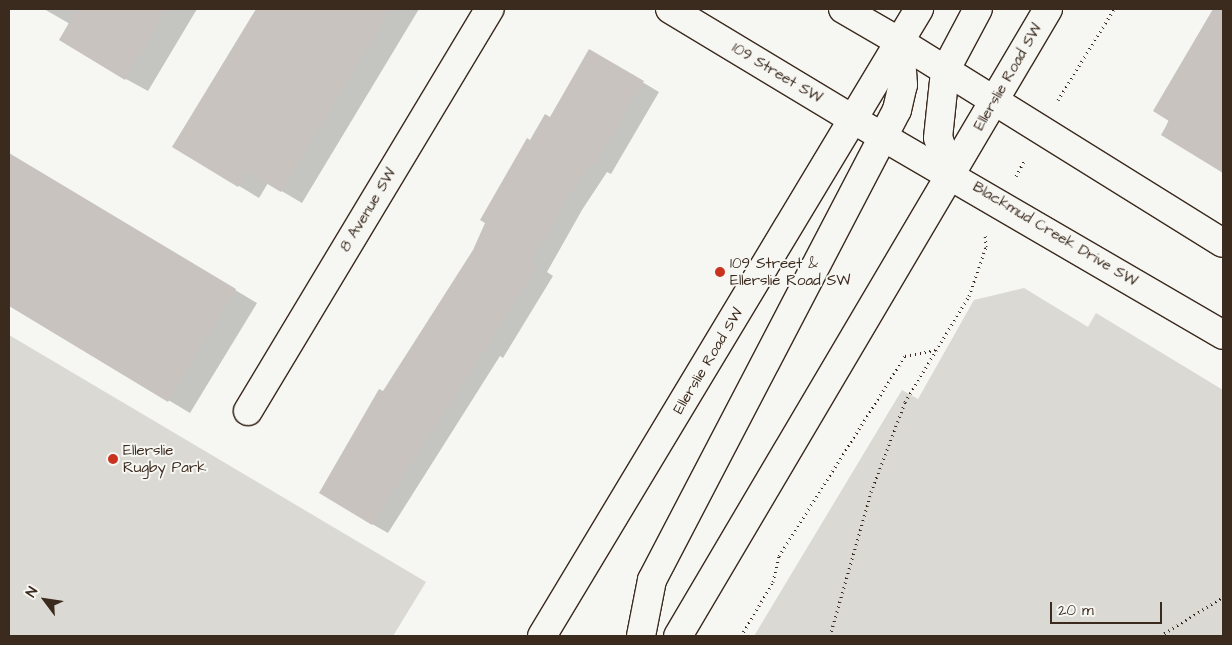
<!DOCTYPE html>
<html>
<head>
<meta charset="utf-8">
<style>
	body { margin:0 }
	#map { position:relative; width:1232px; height:645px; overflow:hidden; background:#f6f6f2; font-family:"Architects Daughter",sans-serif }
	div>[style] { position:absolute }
	.green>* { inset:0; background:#dad9d3 }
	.shadow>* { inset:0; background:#0003 }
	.building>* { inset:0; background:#c8c3be }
	.path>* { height:3px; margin-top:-1.5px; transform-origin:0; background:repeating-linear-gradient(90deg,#3b2a1e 0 1px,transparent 0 5px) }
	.roads { filter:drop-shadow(1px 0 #3b2a1e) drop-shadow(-1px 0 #3b2a1e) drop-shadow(0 1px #3b2a1e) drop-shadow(0 -1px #3b2a1e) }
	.minor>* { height:28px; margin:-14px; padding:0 14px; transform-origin:14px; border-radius:14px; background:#f6f6f2 }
	.tertiary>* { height:28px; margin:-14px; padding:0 14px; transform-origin:14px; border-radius:14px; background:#f6f6f2 }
	.secondary>* { height:28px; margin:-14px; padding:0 14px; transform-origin:14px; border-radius:14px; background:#f6f6f2 }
	.dots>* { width:14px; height:14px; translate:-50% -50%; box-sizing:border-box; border:2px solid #f6f6f2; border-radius:50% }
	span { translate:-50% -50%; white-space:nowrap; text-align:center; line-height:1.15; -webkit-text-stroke:4px #f6f6f2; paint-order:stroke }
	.street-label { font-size:15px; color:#3b2a1e }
	.poi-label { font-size:15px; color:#3b2a1e }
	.left { translate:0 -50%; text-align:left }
	.frame { position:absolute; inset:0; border:10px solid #3b2a1e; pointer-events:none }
	.north { position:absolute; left:20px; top:575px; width:50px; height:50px; -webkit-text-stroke:4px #f6f6f2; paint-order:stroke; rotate:301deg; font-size:14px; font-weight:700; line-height:20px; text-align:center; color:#3b2a1e }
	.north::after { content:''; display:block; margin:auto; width:18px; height:22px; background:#3b2a1e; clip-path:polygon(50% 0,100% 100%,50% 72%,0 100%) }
	.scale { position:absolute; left:1050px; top:602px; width:112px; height:22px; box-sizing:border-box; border:2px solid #3b2a1e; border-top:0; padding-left:6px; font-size:15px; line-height:18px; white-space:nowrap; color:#3b2a1e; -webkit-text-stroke:4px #f6f6f2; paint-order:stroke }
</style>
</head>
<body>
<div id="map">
	<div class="green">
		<i style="clip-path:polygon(1024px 288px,1088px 327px,1096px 313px,1223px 390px,1223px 636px,754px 636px,902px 390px,918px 399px,974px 300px)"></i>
		<i style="clip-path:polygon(9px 335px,426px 582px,393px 636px,9px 636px)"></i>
	</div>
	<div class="shadow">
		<i style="clip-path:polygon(44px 9px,197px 9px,148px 91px,126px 79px,70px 24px)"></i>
		<i style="clip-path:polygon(257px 9px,419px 9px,302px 203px,268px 183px,259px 198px,174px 146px)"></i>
		<i style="clip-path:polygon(1212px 13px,1223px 19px,1223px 171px,1163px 134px)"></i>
		<i style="clip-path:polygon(590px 51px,659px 92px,611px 174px,607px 172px,582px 210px,547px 272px,553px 276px,503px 358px,500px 356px,388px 533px,372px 524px,383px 393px,474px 250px,531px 141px,550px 118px)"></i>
		<i style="clip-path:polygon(9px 154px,257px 303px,190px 413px,9px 305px)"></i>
	</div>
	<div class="building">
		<i style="clip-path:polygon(77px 9px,167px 9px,125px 80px,59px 40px)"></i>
		<i style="clip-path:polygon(256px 9px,391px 9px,281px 192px,247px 172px,238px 187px,172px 147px)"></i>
		<i style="clip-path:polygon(1213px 9px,1223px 9px,1223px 173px,1161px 135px,1169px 121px,1153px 111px)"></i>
		<i style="clip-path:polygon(589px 49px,644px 81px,594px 165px,591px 164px,566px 201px,531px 262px,538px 266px,517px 299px,372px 525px,319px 493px,379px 389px,383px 391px,473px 250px,485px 223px,480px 220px,527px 138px,530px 140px,545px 114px,550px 117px)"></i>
		<i style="clip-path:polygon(9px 153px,236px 289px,168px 402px,9px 306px)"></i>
	</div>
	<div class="path">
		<i style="left:1058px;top:100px;width:107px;rotate:-58.4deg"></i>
		<i style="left:1016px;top:176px;width:19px;rotate:-62deg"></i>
		<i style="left:741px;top:636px;width:63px;rotate:-59.3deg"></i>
		<i style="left:773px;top:582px;width:27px;rotate:-77deg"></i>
		<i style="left:779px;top:556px;width:236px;rotate:-57.8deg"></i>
		<i style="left:905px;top:356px;width:31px;rotate:-11deg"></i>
		<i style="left:830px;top:636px;width:150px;rotate:-74.1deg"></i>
		<i style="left:871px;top:492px;width:96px;rotate:-69.3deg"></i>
		<i style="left:905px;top:402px;width:124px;rotate:-58.9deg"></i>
		<i style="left:969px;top:296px;width:52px;rotate:-70.9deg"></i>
		<i style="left:986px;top:247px;width:13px;rotate:-94deg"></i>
		<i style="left:1160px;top:636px;width:74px;rotate:-31.8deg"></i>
	</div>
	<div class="roads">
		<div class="minor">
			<i style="left:670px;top:9px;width:215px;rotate:31.1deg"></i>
			<i style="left:843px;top:9px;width:66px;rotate:30.1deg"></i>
			<i style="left:248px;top:411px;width:469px;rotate:-59deg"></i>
		</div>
		<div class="tertiary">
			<i style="left:900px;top:42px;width:380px;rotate:31.9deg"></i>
			<i style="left:854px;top:120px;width:427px;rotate:30.2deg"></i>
		</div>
		<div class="secondary">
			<i style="left:951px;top:173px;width:37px;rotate:-110deg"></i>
			<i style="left:938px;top:138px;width:67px;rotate:-84deg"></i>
			<i style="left:945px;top:71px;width:70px;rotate:-62deg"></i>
			<i style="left:542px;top:636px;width:732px;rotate:-58.98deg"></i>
			<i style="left:641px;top:636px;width:57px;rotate:-78.9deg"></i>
			<i style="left:652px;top:580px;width:530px;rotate:-62.47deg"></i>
			<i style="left:897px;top:110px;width:26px;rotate:-77deg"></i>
			<i style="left:903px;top:85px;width:43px;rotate:-94deg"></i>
			<i style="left:678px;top:636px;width:728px;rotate:-59.45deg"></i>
		</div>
	</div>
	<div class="dots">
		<i style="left:720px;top:272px;background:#c8321e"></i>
		<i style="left:113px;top:459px;background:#c8321e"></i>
	</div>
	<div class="street-label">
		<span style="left:777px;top:73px;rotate:31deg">109 Street SW</span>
		<span style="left:1008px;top:77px;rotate:-60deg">Ellerslie Road SW</span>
		<span style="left:368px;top:210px;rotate:-59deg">8 Avenue SW</span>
		<span style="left:1055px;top:234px;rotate:31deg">Blackmud Creek Drive SW</span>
		<span style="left:708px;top:361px;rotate:-59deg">Ellerslie Road SW</span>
	</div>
	<div class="poi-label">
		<span class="left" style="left:730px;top:272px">109 Street &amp;<br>Ellerslie Road SW</span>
		<span class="left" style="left:123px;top:459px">Ellerslie<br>Rugby Park</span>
	</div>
	<div class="frame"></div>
	<div class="north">N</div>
	<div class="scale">20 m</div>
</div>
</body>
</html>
